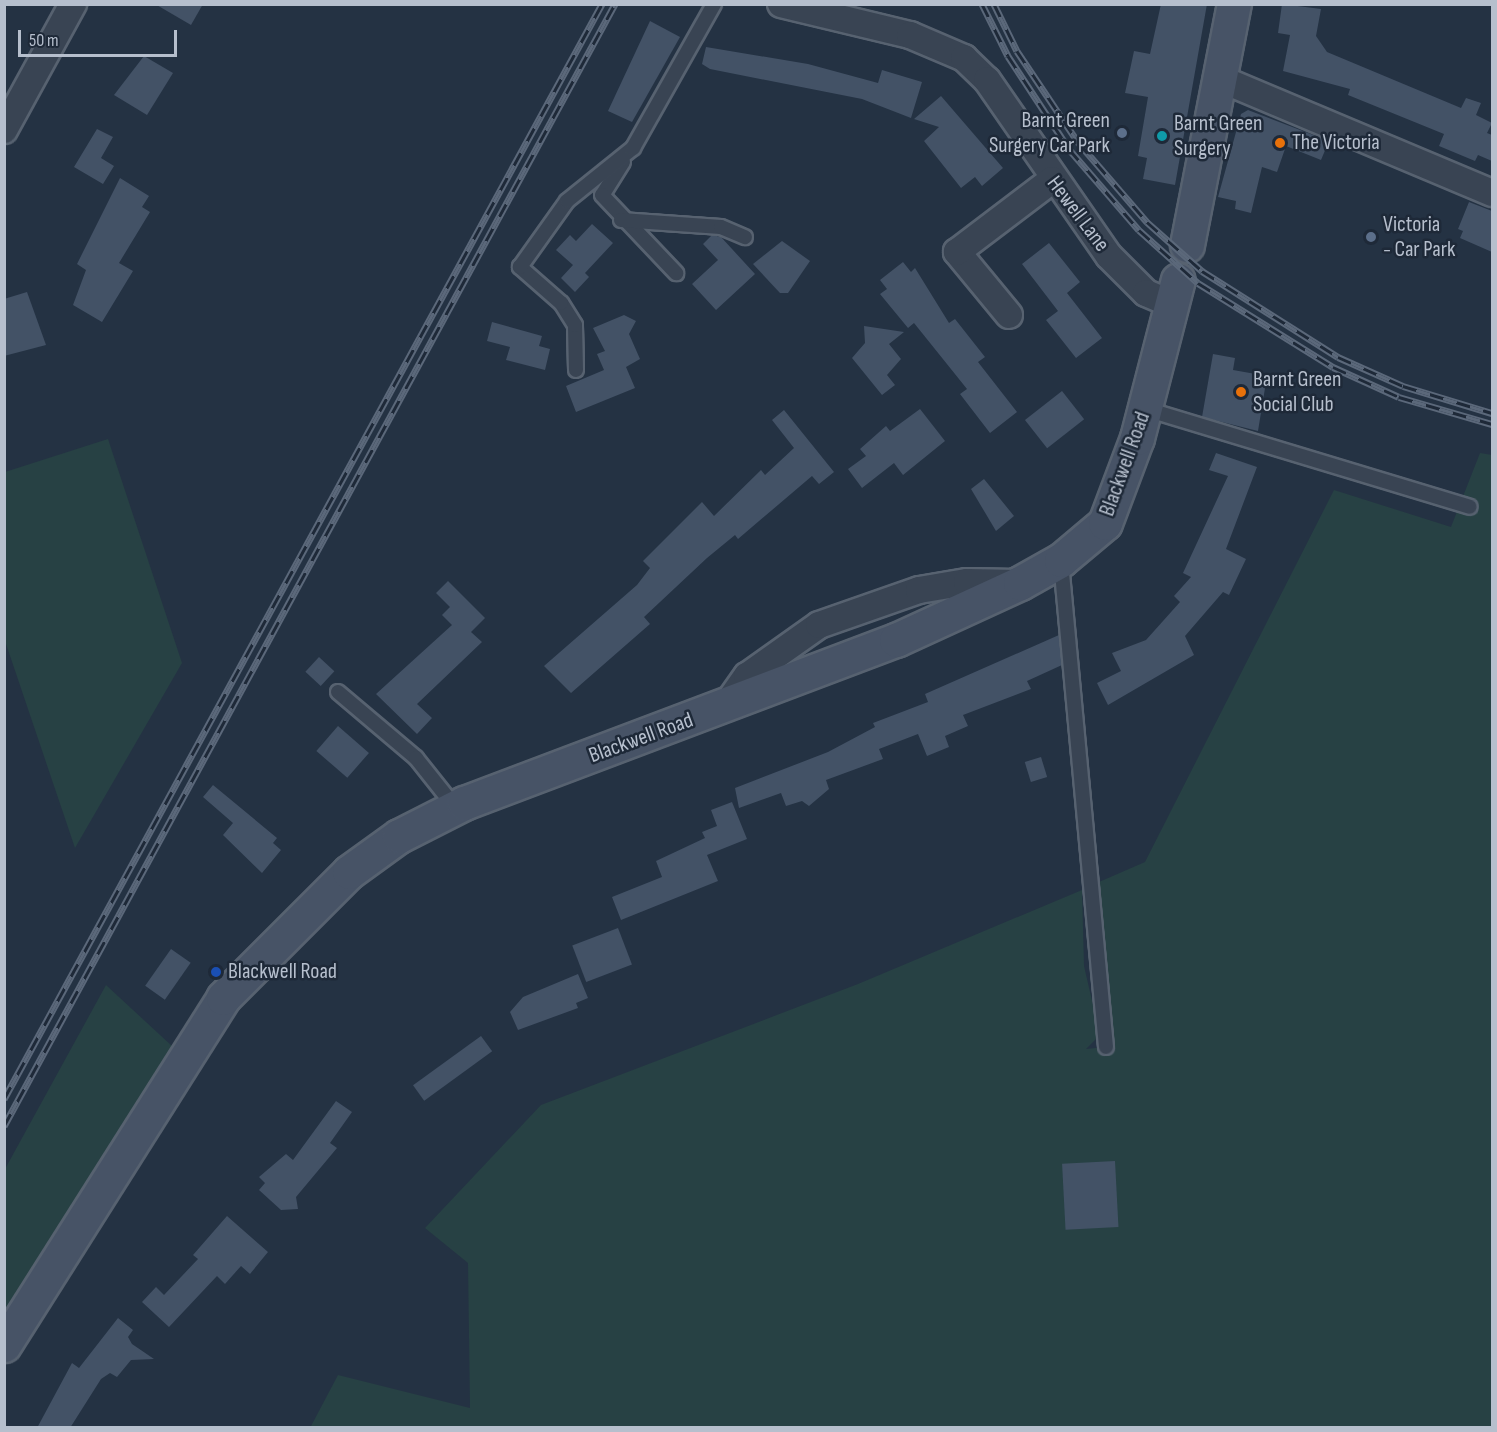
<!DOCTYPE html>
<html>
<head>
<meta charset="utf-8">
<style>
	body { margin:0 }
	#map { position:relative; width:1497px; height:1432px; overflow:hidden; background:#243243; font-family:"Sofia Sans Condensed",sans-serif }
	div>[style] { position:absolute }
	.green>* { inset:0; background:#274144 }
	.building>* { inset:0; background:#435266; transform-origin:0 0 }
	.roads { filter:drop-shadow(2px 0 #576270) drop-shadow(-2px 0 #576270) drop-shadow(0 2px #576270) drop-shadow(0 -2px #576270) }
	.lane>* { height:14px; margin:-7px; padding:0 7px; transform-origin:7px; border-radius:7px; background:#394453 }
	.street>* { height:26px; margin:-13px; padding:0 13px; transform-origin:13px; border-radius:13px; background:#394453 }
	.secondary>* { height:33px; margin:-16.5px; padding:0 16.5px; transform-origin:16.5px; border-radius:16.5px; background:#475366 }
	.rail>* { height:7px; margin-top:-3.5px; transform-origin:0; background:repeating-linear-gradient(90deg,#1e2938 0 14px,#5b687a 0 28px); box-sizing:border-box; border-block:2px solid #5b687a }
	.dots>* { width:16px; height:16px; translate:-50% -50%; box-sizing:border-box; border:3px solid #1e2938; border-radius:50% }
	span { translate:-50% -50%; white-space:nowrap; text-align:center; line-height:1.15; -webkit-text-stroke:5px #1e2938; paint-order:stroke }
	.poi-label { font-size:22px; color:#b6bfcd }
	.right { translate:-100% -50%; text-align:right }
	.left { translate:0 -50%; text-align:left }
	.street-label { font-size:22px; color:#b6bfcd }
	.frame { position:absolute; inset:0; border:6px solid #b6bfcd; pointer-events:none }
	.scale { position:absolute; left:18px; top:30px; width:159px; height:27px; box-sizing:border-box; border:3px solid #b6bfcd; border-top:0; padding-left:8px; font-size:18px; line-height:21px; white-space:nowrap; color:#b6bfcd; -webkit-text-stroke:4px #1e2938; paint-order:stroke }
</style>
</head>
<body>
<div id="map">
	<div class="green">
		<i style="clip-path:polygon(108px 439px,182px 663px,75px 848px,5px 641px,5px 472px)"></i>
		<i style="clip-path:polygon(1480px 453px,1492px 455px,1492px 1427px,310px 1428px,338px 1375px,470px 1408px,468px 1263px,425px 1228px,541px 1105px,858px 984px,1082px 890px,1084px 966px,1100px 1035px,1086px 1049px,1105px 1047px,1099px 882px,1145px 862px,1334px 490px,1451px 527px)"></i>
		<i style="clip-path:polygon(106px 985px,172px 1046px,5px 1329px,5px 1169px)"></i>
	</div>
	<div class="building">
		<i style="clip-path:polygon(155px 4px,203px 4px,191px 25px)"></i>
		<i style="clip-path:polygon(1161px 4px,1207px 4px,1175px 185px,1143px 179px,1147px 158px,1138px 156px,1148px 97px,1125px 93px,1134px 51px,1150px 54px)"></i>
		<i style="clip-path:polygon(1282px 4px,1321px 9px,1316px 36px,1327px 52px,1461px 108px,1466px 98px,1481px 103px,1476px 115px,1492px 123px,1487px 133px,1492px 135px,1492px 161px,1478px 155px,1475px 161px,1439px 146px,1444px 134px,1348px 95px,1350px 89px,1283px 71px,1290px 35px,1278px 33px)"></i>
		<i style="clip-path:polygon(650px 21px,680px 37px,632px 122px,608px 111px)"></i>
		<i style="clip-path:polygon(706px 47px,808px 64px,878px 83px,882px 70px,922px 82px,911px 118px,862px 99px,710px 69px,702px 64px)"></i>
		<i style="clip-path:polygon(144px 56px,173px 73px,147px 115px,114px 95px)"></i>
		<i style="clip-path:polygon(941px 96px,1003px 168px,982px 186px,975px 177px,961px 188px,924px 141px,939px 127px,914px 119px)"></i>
		<i style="clip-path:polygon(1248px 110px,1329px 141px,1321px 160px,1286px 146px,1277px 172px,1262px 167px,1251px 213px,1235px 209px,1236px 201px,1218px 197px,1241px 114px)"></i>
		<i style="clip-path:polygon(97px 129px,113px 137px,101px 158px,114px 166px,103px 184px,74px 167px)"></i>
		<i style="clip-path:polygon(120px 178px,149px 196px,142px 207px,150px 212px,119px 263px,133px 271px,102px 322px,73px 305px,86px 270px,77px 264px)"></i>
		<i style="clip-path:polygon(1469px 202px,1492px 211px,1492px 252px,1460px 238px,1463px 231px,1458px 229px)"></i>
		<i style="clip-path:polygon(592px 224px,613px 243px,585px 273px,589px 277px,575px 292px,561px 278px,573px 265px,556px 250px,570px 235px,576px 241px)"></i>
		<i style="clip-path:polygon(712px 235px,721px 237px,755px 274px,716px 310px,692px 284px,718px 260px,703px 244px)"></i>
		<i style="clip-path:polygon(782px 241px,810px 261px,788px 293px,780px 293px,753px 264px)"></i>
		<i style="clip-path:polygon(1049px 243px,1080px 282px,1067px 293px,1102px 338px,1076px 358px,1046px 320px,1058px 311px,1022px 264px)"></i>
		<i style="clip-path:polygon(903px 262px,911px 272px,915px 268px,949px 323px,955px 319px,985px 357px,978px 362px,1017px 412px,990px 433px,960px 394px,967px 389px,914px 323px,908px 328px,880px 294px,887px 289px,880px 280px)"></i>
		<i style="clip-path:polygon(27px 292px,46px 345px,4px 356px,4px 299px)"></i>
		<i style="clip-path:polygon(624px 315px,636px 321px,629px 334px,640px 359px,626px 367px,635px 388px,576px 412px,566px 386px,604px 370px,597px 354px,605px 351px,593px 328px)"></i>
		<i style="clip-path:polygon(492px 322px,542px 336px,539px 346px,550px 349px,545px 370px,506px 360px,510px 347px,487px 341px)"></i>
		<i style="clip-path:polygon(864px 326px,904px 332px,889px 344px,901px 359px,887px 375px,895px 385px,882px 395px,852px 358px,865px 343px)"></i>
		<i style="clip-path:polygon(1213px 354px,1235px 358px,1233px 370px,1267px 376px,1258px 431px,1202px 417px)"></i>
		<i style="left:1062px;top:391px;width:36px;height:47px;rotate:52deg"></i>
		<i style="clip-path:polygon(920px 409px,945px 441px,903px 475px,894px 463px,862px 488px,848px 469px,866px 456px,860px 449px,886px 426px,890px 431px)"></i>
		<i style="clip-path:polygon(784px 410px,834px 472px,819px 484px,812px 476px,738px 539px,735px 535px,707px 558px,644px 617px,650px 624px,571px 693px,544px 666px,637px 585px,650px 568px,643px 561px,702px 502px,714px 516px,761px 470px,765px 475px,794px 448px,772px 420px)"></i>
		<i style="clip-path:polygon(1216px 453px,1257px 467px,1226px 549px,1246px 559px,1229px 595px,1223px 592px,1185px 636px,1194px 655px,1108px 705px,1097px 683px,1121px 671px,1112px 653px,1146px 640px,1180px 602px,1174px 596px,1191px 577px,1183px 573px,1228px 476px,1209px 470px)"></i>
		<i style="clip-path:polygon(984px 479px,1014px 516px,996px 531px,971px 489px)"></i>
		<i style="clip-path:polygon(448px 581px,485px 618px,471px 632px,482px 642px,417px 704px,432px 718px,417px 734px,376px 694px,452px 625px,442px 615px,450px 607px,436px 593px)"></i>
		<i style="clip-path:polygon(1059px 635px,1062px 665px,1027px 681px,1031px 689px,963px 715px,968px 726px,945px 736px,949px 747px,927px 756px,918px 734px,879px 749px,883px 759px,826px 780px,829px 789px,809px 806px,802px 801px,786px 806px,781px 793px,739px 808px,735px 788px,828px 752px,875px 727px,873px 723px,928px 702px,925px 694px)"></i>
		<i style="left:319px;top:657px;width:21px;height:20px;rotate:43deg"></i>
		<i style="left:338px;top:726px;width:41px;height:33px;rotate:41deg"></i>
		<i style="left:1041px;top:757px;width:21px;height:17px;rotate:73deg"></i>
		<i style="clip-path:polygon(213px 785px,277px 838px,273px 843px,281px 850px,262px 873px,223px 835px,233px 823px,203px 797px)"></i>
		<i style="clip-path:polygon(732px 802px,747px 839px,707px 855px,718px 881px,621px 920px,612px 897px,662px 877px,656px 861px,705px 838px,702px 832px,717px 826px,711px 810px)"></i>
		<i style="left:618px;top:928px;width:39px;height:49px;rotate:69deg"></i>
		<i style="left:171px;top:949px;width:24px;height:45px;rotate:35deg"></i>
		<i style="clip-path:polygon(578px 974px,588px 998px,576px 1003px,578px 1008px,518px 1030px,510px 1012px,523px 997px)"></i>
		<i style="left:481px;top:1036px;width:19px;height:84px;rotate:54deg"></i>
		<i style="clip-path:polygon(336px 1101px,352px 1112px,330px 1143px,337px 1148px,296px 1197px,298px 1209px,281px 1210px,259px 1190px,265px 1183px,259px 1177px,286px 1154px,293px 1160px)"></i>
		<i style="left:1115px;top:1161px;width:66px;height:53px;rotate:87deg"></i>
		<i style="clip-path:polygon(227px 1216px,268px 1252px,250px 1274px,241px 1266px,225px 1284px,217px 1276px,169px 1327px,142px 1302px,156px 1287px,164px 1295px,198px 1259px,193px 1255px)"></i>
		<i style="clip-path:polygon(118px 1318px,133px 1330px,128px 1337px,132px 1344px,154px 1359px,131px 1360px,117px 1377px,110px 1373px,101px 1379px,70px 1428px,37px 1428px,72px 1363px,79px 1368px)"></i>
	</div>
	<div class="roads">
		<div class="lane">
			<i style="left:623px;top:162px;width:39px;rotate:122deg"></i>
			<i style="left:602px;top:195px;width:108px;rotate:46.5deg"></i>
			<i style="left:621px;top:220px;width:100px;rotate:4deg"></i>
			<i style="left:721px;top:227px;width:26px;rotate:23deg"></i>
			<i style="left:576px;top:370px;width:45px;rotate:-91.3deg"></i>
			<i style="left:575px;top:325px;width:26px;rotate:-122deg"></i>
			<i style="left:561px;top:303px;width:55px;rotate:-138.7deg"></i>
			<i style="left:520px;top:267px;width:81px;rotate:-54.5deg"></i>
			<i style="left:567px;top:201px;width:85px;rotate:-38.8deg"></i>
			<i style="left:633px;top:148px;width:165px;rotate:-60.6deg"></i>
			<i style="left:1146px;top:409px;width:338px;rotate:16.8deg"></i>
			<i style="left:1061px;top:562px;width:487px;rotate:84.7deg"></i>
			<i style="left:338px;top:692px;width:102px;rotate:40.2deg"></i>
			<i style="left:416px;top:758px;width:63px;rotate:51.5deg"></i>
		</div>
		<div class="street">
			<i style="left:781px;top:4px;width:133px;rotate:13.5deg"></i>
			<i style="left:910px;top:35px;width:59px;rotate:23.1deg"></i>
			<i style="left:964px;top:58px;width:32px;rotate:44deg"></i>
			<i style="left:987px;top:80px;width:214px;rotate:55.3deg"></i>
			<i style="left:1109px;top:256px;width:52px;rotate:45deg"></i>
			<i style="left:1146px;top:293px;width:28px;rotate:23deg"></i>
			<i style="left:1221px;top:79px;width:294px;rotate:22.8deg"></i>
			<i style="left:4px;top:130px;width:144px;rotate:-61.3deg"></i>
			<i style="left:1009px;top:315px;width:82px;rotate:-129.5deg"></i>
			<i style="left:957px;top:252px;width:119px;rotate:-37.2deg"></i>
			<i style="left:725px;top:707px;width:38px;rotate:-55deg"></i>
			<i style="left:747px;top:676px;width:88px;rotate:-35.3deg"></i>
			<i style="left:819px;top:625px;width:106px;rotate:-19.3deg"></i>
			<i style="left:919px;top:590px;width:49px;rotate:-9.5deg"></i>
			<i style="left:967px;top:582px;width:50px;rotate:1.1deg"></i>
		</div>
		<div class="secondary">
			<i style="left:1187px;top:245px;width:246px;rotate:-79deg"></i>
			<i style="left:4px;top:1345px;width:410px;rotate:-57.7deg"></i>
			<i style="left:223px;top:998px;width:178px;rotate:-45deg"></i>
			<i style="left:349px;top:872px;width:62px;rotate:-35.8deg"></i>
			<i style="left:399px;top:836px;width:73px;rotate:-26.9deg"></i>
			<i style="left:464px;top:803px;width:462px;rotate:-20.7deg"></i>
			<i style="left:896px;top:640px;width:136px;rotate:-24.7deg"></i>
			<i style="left:1020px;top:583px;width:47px;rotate:-29.3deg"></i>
			<i style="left:1061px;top:560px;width:57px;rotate:-40.1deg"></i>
			<i style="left:1105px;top:523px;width:91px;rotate:-69.4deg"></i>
			<i style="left:1137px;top:438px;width:163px;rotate:-75.5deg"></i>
		</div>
	</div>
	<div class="rail">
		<i style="left:982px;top:4px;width:58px;rotate:63.4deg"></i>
		<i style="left:1008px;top:56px;width:111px;rotate:56.7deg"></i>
		<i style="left:1069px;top:149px;width:107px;rotate:49.2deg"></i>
		<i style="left:1139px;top:230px;width:79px;rotate:41.9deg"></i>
		<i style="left:1198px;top:283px;width:159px;rotate:31.9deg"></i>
		<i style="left:1333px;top:367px;width:72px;rotate:24.4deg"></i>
		<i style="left:1399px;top:397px;width:97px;rotate:16.2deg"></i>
		<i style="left:994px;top:4px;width:52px;rotate:63.9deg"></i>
		<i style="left:1017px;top:51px;width:110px;rotate:56.2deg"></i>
		<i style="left:1078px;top:142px;width:106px;rotate:49.2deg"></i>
		<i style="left:1147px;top:222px;width:74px;rotate:41.7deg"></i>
		<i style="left:1202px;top:271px;width:161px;rotate:32.3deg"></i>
		<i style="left:1338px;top:357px;width:71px;rotate:24deg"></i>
		<i style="left:1403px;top:386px;width:93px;rotate:16.9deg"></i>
		<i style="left:4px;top:1099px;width:1248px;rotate:-61.36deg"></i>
		<i style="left:4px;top:1126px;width:1278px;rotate:-61.43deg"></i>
	</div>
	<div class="dots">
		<i style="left:1122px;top:133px;background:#5c6f8a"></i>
		<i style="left:1162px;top:136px;background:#0f9aa8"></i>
		<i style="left:1280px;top:143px;background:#e8710a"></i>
		<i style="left:1371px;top:237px;background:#5c6f8a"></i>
		<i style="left:1241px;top:392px;background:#e8710a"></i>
		<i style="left:216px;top:972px;background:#1a4fb4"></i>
	</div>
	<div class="poi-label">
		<span class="right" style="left:1110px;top:133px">Barnt Green<br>Surgery Car Park</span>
		<span class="left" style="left:1174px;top:136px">Barnt Green<br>Surgery</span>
		<span class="left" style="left:1292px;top:143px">The Victoria</span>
		<span class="left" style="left:1383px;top:237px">Victoria<br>- Car Park</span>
		<span class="left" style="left:1253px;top:392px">Barnt Green<br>Social Club</span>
		<span class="left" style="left:228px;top:972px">Blackwell Road</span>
	</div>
	<div class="street-label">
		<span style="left:1078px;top:214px;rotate:53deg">Hewell Lane</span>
		<span style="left:1125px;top:464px;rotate:-70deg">Blackwell Road</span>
		<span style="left:641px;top:738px;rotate:-20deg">Blackwell Road</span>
	</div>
	<div class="frame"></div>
	<div class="scale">50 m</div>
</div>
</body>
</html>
